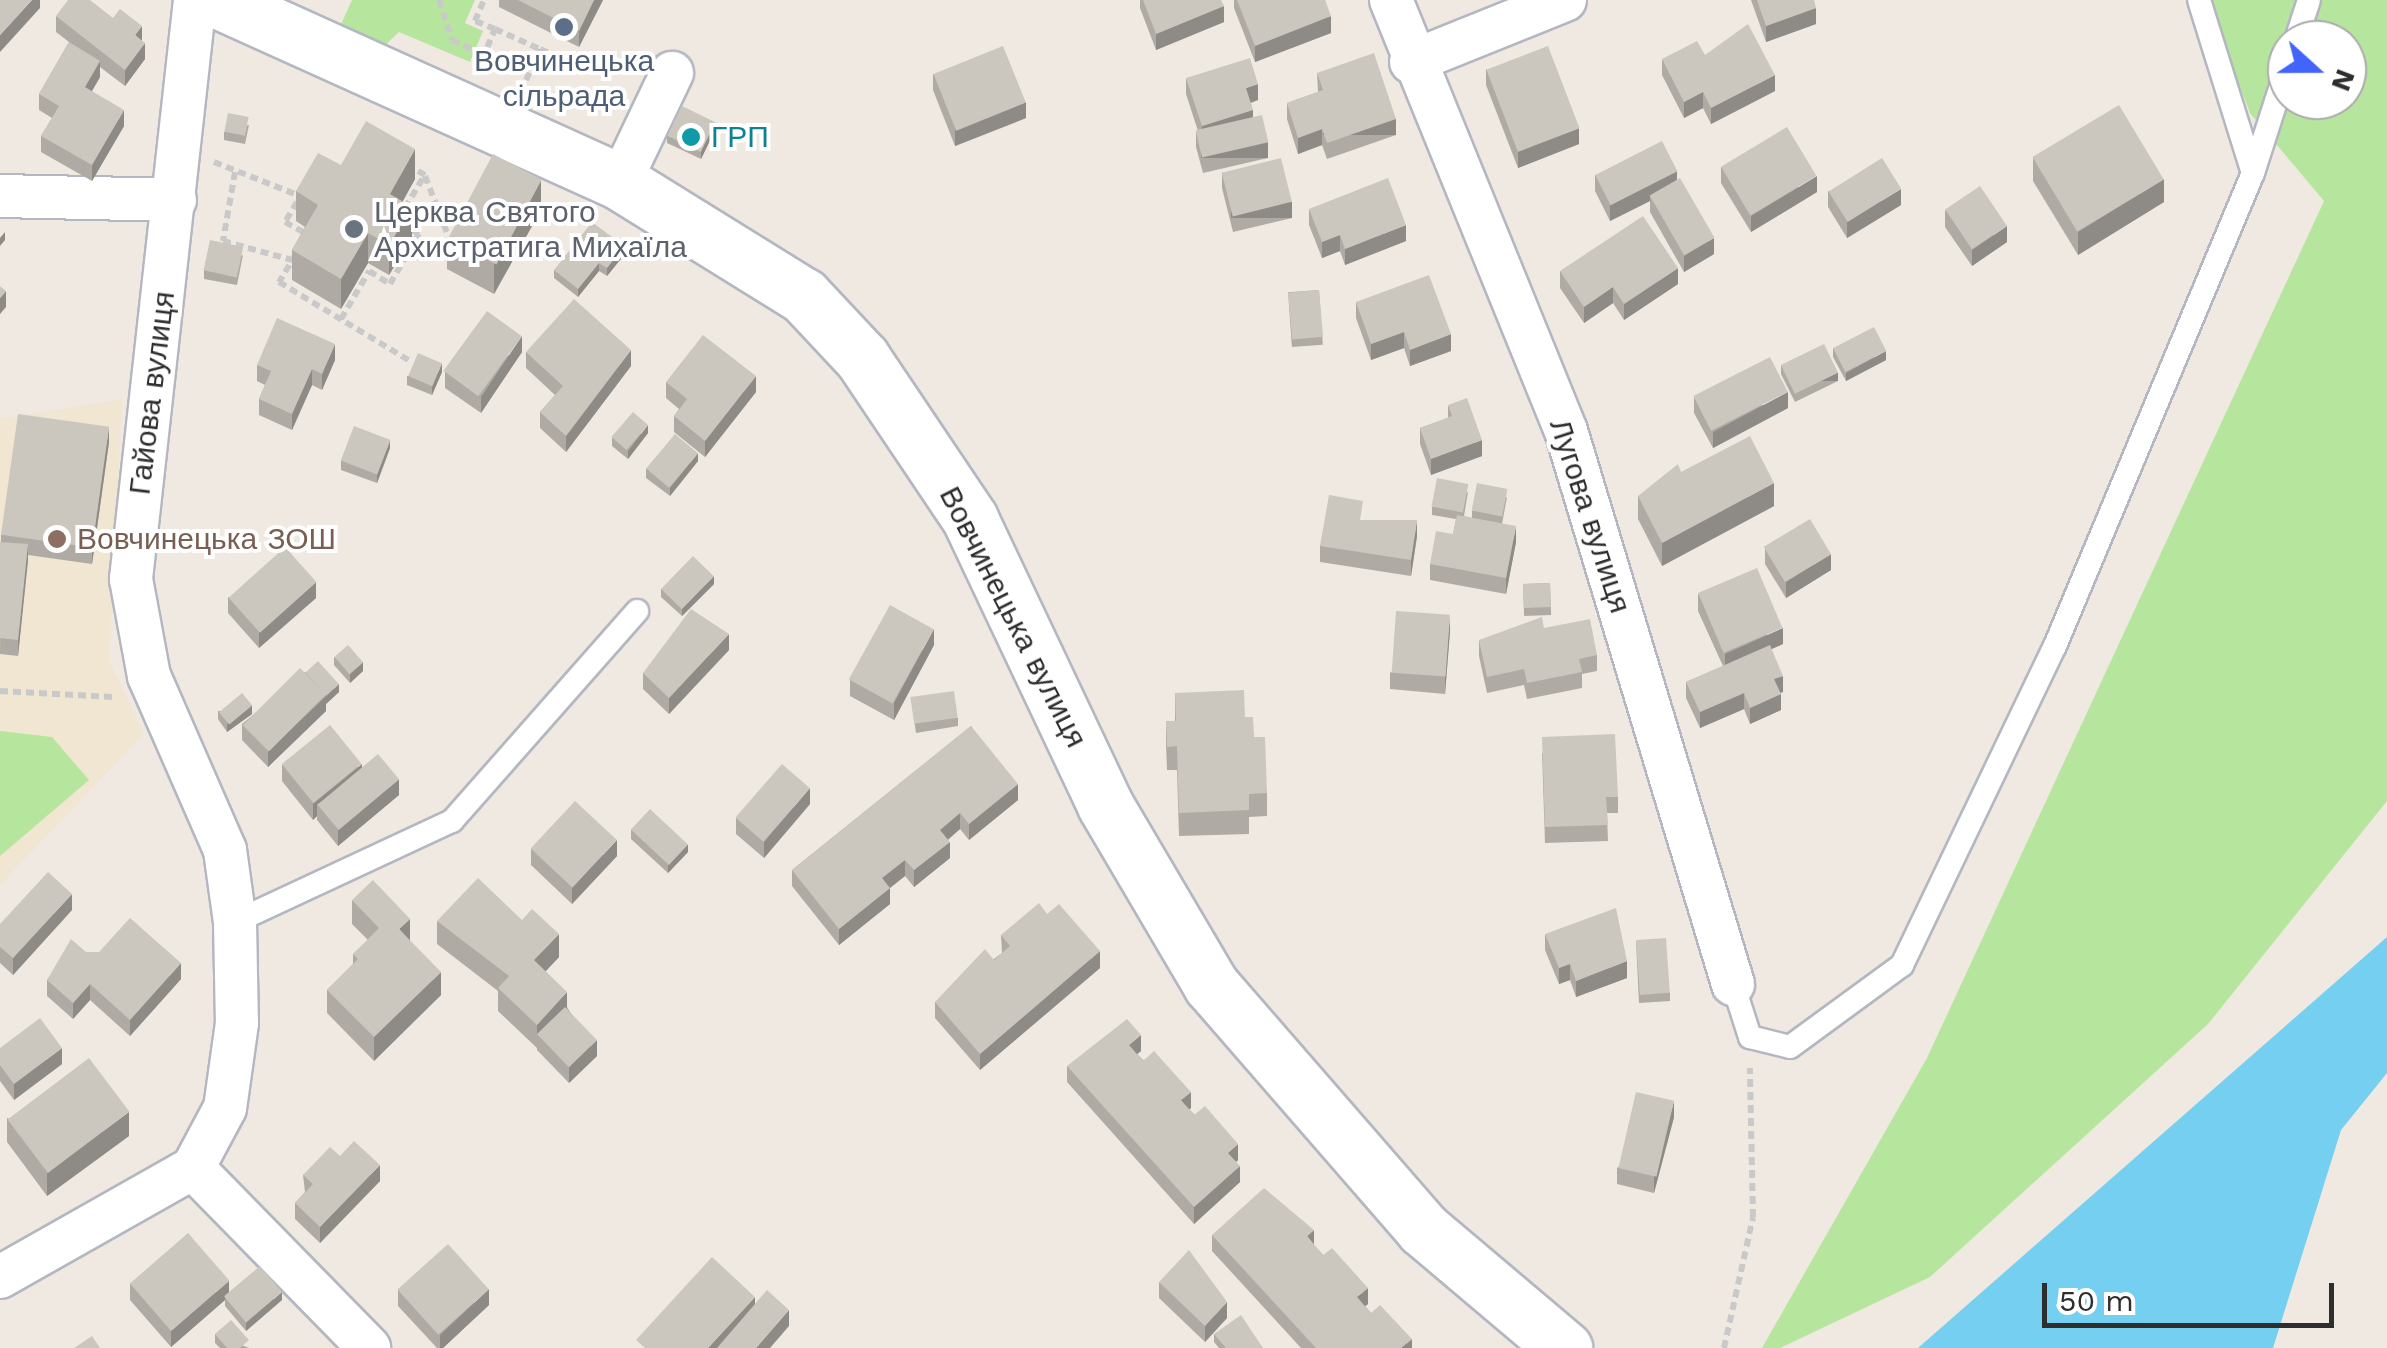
<!DOCTYPE html>
<html>
<head>
<meta charset="utf-8">
<style>
	body { margin:0 }
	#map { position:relative; width:2387px; height:1348px; overflow:hidden; background:#efe9e1; font-family:"Work Sans",sans-serif }
	div>[style] { position:absolute }
	.education>* { inset:0; background:#f0e6d1 }
	.green>* { inset:0; background:#b6e59e }
	.water>* { inset:0; background:#75cff0 }
	.path>* { height:6px; margin-top:-3px; transform-origin:0; background:repeating-linear-gradient(90deg,#c9c9c9 0 8px,transparent 0 13px) }
	.roads { filter:drop-shadow(2px 0 #b4b7c1) drop-shadow(-2px 0 #b4b7c1) drop-shadow(0 2px #b4b7c1) drop-shadow(0 -2px #b4b7c1) }
	.lane>* { height:22px; margin:-11px; padding:0 11px; transform-origin:11px; border-radius:11px; background:#fff }
	.street>* { height:42px; margin:-21px; padding:0 21px; transform-origin:21px; border-radius:21px; background:#fff }
	.secondary>* { height:55px; margin:-27.5px; padding:0 27.5px; transform-origin:27.5px; border-radius:27.5px; background:#fff }
	.wall>* { inset:0; background:#afaba4; transform-origin:0 0 }
	.shaded-wall>* { inset:0; background:#8e8b86; transform-origin:0 0 }
	.building>* { inset:0; background:#cbc7bf; transform-origin:0 0 }
	.dots>* { width:28px; height:28px; translate:-50% -50%; box-sizing:border-box; border:5px solid #fff; border-radius:50% }
	span { translate:-50% -50%; white-space:nowrap; text-align:center; line-height:1.15; -webkit-text-stroke:8px #fff; paint-order:stroke }
	.service-label { font-size:30px; color:#4e5e75 }
	.culture-label { font-size:30px; color:#0d838f }
	.left { translate:0 -50%; text-align:left }
	.worship-label { font-size:30px; color:#5b616d }
	.street-label { font-size:30px; color:#2e2e2e }
	.education-label { font-size:30px; color:#785e54 }
	.north { position:absolute; left:2267px; top:20px; width:100px; height:100px; box-sizing:border-box; background:#fff; border:2px solid #ababab; border-radius:50%; rotate:111deg; font-size:28px; font-weight:700; line-height:40px; text-align:center; color:#2e2e2e }
	.north::after { content:''; display:block; margin:auto; width:35px; height:45px; background:#4264fb; clip-path:polygon(50% 0,100% 100%,50% 72%,0 100%) }
	.scale { position:absolute; left:2042px; top:1283px; width:292px; height:45px; box-sizing:border-box; border:5px solid #2e2e2e; border-top:0; padding-left:12px; font-size:30px; line-height:35px; white-space:nowrap; color:#2e2e2e; -webkit-text-stroke:8px #fff; paint-order:stroke }
</style>
</head>
<body>
<div id="map">
	<div class="education">
		<i style="clip-path:polygon(122px 399px,109px 660px,144px 734px,0 885px,0 419px)"></i>
	</div>
	<div class="green">
		<i style="clip-path:polygon(352px 0,475px 0,465px 23px,483px 31px,470px 62px,399px 32px,378px 52px,337px 33px)"></i>
		<i style="clip-path:polygon(evenodd,2206px 0,2387px 0,2387px 801px,2208px 1024px,1930px 1277px,1780px 1348px,1762px 1348px,1927px 1058px,2324px 201px,2250px 113px,2206px 0,2287px 40px,2347px 40px,2347px 100px,2287px 100px,2287px 40px)"></i>
		<i style="clip-path:polygon(0 731px,52px 737px,89px 780px,0 856px)"></i>
	</div>
	<div class="water">
		<i style="clip-path:polygon(2387px 937px,2387px 1073px,2341px 1130px,2273px 1348px,1918px 1348px)"></i>
	</div>
	<div class="path">
		<i style="left:439px;top:0;width:42px;rotate:72deg"></i>
		<i style="left:452px;top:40px;width:35px;rotate:25deg"></i>
		<i style="left:495px;top:29px;width:49px;rotate:24deg"></i>
		<i style="left:540px;top:49px;width:42px;rotate:114.1deg"></i>
		<i style="left:540px;top:49px;width:30px;rotate:24deg"></i>
		<i style="left:477px;top:71px;width:46px;rotate:-66.8deg"></i>
		<i style="left:495px;top:29px;width:22px;rotate:-158deg"></i>
		<i style="left:475px;top:21px;width:23px;rotate:-67deg"></i>
		<i style="left:214px;top:162px;width:92px;rotate:21.6deg"></i>
		<i style="left:235px;top:172px;width:70px;rotate:99.9deg"></i>
		<i style="left:223px;top:241px;width:72px;rotate:15.4deg"></i>
		<i style="left:425px;top:176px;width:72px;rotate:68.8deg"></i>
		<i style="left:297px;top:202px;width:23px;rotate:121deg"></i>
		<i style="left:285px;top:222px;width:25px;rotate:29deg"></i>
		<i style="left:405px;top:208px;width:39px;rotate:-59deg"></i>
		<i style="left:425px;top:175px;width:20px;rotate:-150deg"></i>
		<i style="left:296px;top:254px;width:33px;rotate:121deg"></i>
		<i style="left:279px;top:282px;width:153px;rotate:31.1deg"></i>
		<i style="left:341px;top:319px;width:56px;rotate:-59.7deg"></i>
		<i style="left:369px;top:271px;width:25px;rotate:32deg"></i>
		<i style="left:390px;top:284px;width:58px;rotate:-59.9deg"></i>
		<i style="left:419px;top:234px;width:13px;rotate:-148deg"></i>
		<i style="left:0;top:691px;width:113px;rotate:3deg"></i>
		<i style="left:1724px;top:1348px;width:134px;rotate:-77.5deg"></i>
		<i style="left:1753px;top:1217px;width:149px;rotate:-91.2deg"></i>
	</div>
	<div class="roads">
		<div class="lane">
			<i style="left:2199px;top:0;width:181px;rotate:72.7deg"></i>
			<i style="left:2296px;top:40px;width:42px;rotate:-72deg"></i>
			<i style="left:235px;top:922px;width:239px;rotate:-25deg"></i>
			<i style="left:452px;top:821px;width:280px;rotate:-48.6deg"></i>
			<i style="left:1733px;top:984px;width:56px;rotate:72.2deg"></i>
			<i style="left:1750px;top:1037px;width:41px;rotate:14deg"></i>
			<i style="left:1790px;top:1047px;width:139px;rotate:-36.2deg"></i>
			<i style="left:1902px;top:965px;width:354px;rotate:-64.4deg"></i>
			<i style="left:2055px;top:646px;width:513px;rotate:-67.29deg"></i>
			<i style="left:2253px;top:173px;width:111px;rotate:-72.2deg"></i>
		</div>
		<div class="street">
			<i style="left:195px;top:0;width:583px;rotate:96.31deg"></i>
			<i style="left:131px;top:579px;width:99px;rotate:79.5deg"></i>
			<i style="left:149px;top:676px;width:190px;rotate:66.4deg"></i>
			<i style="left:225px;top:850px;width:73px;rotate:82.1deg"></i>
			<i style="left:235px;top:922px;width:101px;rotate:88.9deg"></i>
			<i style="left:237px;top:1023px;width:86px;rotate:98deg"></i>
			<i style="left:225px;top:1108px;width:68px;rotate:118.1deg"></i>
			<i style="left:193px;top:1168px;width:252px;rotate:45.6deg"></i>
			<i style="left:1391px;top:0;width:465px;rotate:67.9deg"></i>
			<i style="left:1566px;top:431px;width:578px;rotate:73.2deg"></i>
			<i style="left:1411px;top:62px;width:166px;rotate:-21.9deg"></i>
			<i style="left:620px;top:182px;width:121px;rotate:-64.5deg"></i>
			<i style="left:0;top:196px;width:175px;rotate:1.3deg"></i>
			<i style="left:0;top:1277px;width:222px;rotate:-29.5deg"></i>
		</div>
		<div class="secondary">
			<i style="left:217px;top:0;width:442px;rotate:24.3deg"></i>
			<i style="left:620px;top:182px;width:216px;rotate:31.8deg"></i>
			<i style="left:804px;top:296px;width:85px;rotate:46.9deg"></i>
			<i style="left:862px;top:358px;width:194px;rotate:56.1deg"></i>
			<i style="left:970px;top:519px;width:316px;rotate:64.7deg"></i>
			<i style="left:1105px;top:805px;width:209px;rotate:59.5deg"></i>
			<i style="left:1211px;top:985px;width:323px;rotate:49deg"></i>
			<i style="left:1423px;top:1229px;width:185px;rotate:40.2deg"></i>
		</div>
	</div>
	<div class="wall">
		<i style="clip-path:polygon(499px 0,603px 0,579px 47px,499px 7px)"></i>
		<i style="clip-path:polygon(1140px 0,1221px 0,1224px 22px,1156px 50px,1140px 8px)"></i>
		<i style="clip-path:polygon(1234px 0,1325px 0,1331px 33px,1255px 62px,1234px 8px)"></i>
		<i style="clip-path:polygon(1751px 0,1814px 0,1816px 24px,1766px 42px)"></i>
		<i style="clip-path:polygon(56px 16px,142px 41px,145px 59px,125px 86px,100px 67px,100px 77px,92px 91px,124px 126px,92px 181px,41px 152px,41px 136px,52px 118px,39px 110px,39px 94px,69px 42px,56px 32px)"></i>
		<i style="clip-path:polygon(1662px 59px,1775px 91px,1711px 124px,1703px 108px,1684px 118px,1662px 75px)"></i>
		<i style="clip-path:polygon(1486px 69px,1579px 144px,1518px 168px,1486px 85px)"></i>
		<i style="clip-path:polygon(1317px 73px,1396px 135px,1327px 159px,1322px 145px,1298px 154px,1287px 119px,1287px 103px,1318px 92px)"></i>
		<i style="clip-path:polygon(933px 74px,1026px 118px,955px 146px,933px 90px)"></i>
		<i style="clip-path:polygon(1186px 78px,1258px 100px,1251px 103px,1253px 117px,1268px 158px,1203px 173px,1196px 147px,1196px 131px,1198px 131px,1186px 94px)"></i>
		<i style="clip-path:polygon(249px 125px,245px 144px,224px 140px,224px 132px)"></i>
		<i style="clip-path:polygon(715px 130px,701px 159px,667px 143px,667px 135px)"></i>
		<i style="clip-path:polygon(2033px 158px,2164px 202px,2078px 255px,2033px 181px)"></i>
		<i style="clip-path:polygon(341px 165px,415px 179px,403px 201px,412px 237px,389px 275px,368px 263px,341px 309px,292px 280px,292px 250px,305px 227px,296px 221px,296px 191px)"></i>
		<i style="clip-path:polygon(1721px 167px,1817px 192px,1751px 232px,1721px 183px)"></i>
		<i style="clip-path:polygon(1222px 172px,1292px 218px,1233px 232px,1222px 188px)"></i>
		<i style="clip-path:polygon(1595px 175px,1677px 180px,1714px 254px,1684px 272px,1650px 212px,1650px 201px,1610px 221px,1595px 191px)"></i>
		<i style="clip-path:polygon(1828px 191px,1901px 205px,1847px 238px,1828px 207px)"></i>
		<i style="clip-path:polygon(1309px 209px,1406px 241px,1345px 265px,1340px 251px,1322px 258px,1309px 225px)"></i>
		<i style="clip-path:polygon(541px 210px,494px 294px,447px 269px,447px 238px)"></i>
		<i style="clip-path:polygon(1945px 210px,2007px 242px,1972px 266px,1945px 227px)"></i>
		<i style="clip-path:polygon(243px 255px,237px 285px,204px 279px,204px 270px)"></i>
		<i style="clip-path:polygon(624px 255px,607px 276px,599px 271px,578px 297px,554px 278px,554px 270px)"></i>
		<i style="clip-path:polygon(1560px 271px,1678px 284px,1624px 320px,1613px 303px,1584px 323px,1560px 288px)"></i>
		<i style="left:1319px;top:290px;width:55px;height:31px;rotate:86deg"></i>
		<i style="clip-path:polygon(1356px 302px,1451px 351px,1410px 366px,1404px 348px,1371px 360px,1356px 318px)"></i>
		<i style="clip-path:polygon(1833px 348px,1886px 360px,1846px 381px,1833px 357px)"></i>
		<i style="clip-path:polygon(522px 352px,481px 413px,445px 388px,445px 372px)"></i>
		<i style="clip-path:polygon(526px 352px,631px 366px,566px 452px,540px 428px,540px 412px,555px 395px,526px 368px)"></i>
		<i style="clip-path:polygon(335px 360px,322px 390px,312px 385px,292px 430px,259px 415px,259px 399px,265px 385px,257px 381px,257px 365px)"></i>
		<i style="clip-path:polygon(1781px 365px,1838px 381px,1795px 402px,1781px 374px)"></i>
		<i style="clip-path:polygon(442px 372px,432px 395px,407px 385px,407px 376px)"></i>
		<i style="clip-path:polygon(666px 382px,756px 392px,705px 457px,674px 432px,674px 416px,679px 409px,666px 398px)"></i>
		<i style="clip-path:polygon(1694px 397px,1788px 408px,1713px 448px,1694px 413px)"></i>
		<i style="clip-path:polygon(1448px 405px,1482px 456px,1431px 475px,1420px 444px,1420px 428px,1448px 418px)"></i>
		<i style="clip-path:polygon(648px 433px,628px 459px,612px 446px,612px 438px)"></i>
		<i style="clip-path:polygon(109px 442px,92px 564px,28px 555px,18px 656px,0 654px,1px 535px)"></i>
		<i style="clip-path:polygon(390px 448px,377px 483px,341px 470px,341px 461px)"></i>
		<i style="clip-path:polygon(698px 461px,670px 496px,646px 478px,646px 469px)"></i>
		<i style="clip-path:polygon(1681px 472px,1774px 506px,1662px 566px,1638px 519px,1638px 496px)"></i>
		<i style="clip-path:polygon(1468px 492px,1464px 516px,1472px 518px,1472px 511px,1507px 497px,1502px 524px,1516px 542px,1506px 594px,1430px 580px,1430px 564px,1453px 534px,1456px 519px,1432px 515px,1432px 507px)"></i>
		<i style="clip-path:polygon(1363px 520px,1417px 536px,1411px 576px,1320px 562px,1320px 546px)"></i>
		<i style="clip-path:polygon(1765px 548px,1831px 570px,1786px 598px,1765px 564px)"></i>
		<i style="left:1550px;top:583px;width:32px;height:27px;rotate:88deg"></i>
		<i style="clip-path:polygon(714px 584px,682px 616px,661px 597px,661px 589px)"></i>
		<i style="clip-path:polygon(1698px 594px,1783px 644px,1771px 649px,1783px 692px,1780px 693px,1781px 710px,1750px 724px,1744px 709px,1700px 728px,1686px 698px,1686px 682px,1723px 666px,1698px 611px)"></i>
		<i style="clip-path:polygon(228px 597px,316px 598px,259px 648px,228px 613px)"></i>
		<i style="clip-path:polygon(1544px 628px,1597px 655px,1597px 671px,1582px 674px,1582px 688px,1527px 699px,1524px 685px,1487px 693px,1479px 656px,1479px 640px)"></i>
		<i style="clip-path:polygon(1450px 631px,1445px 694px,1390px 689px,1390px 673px)"></i>
		<i style="clip-path:polygon(934px 645px,894px 720px,850px 696px,850px 680px)"></i>
		<i style="clip-path:polygon(729px 650px,669px 714px,643px 689px,643px 673px)"></i>
		<i style="clip-path:polygon(334px 657px,363px 671px,350px 683px,334px 665px)"></i>
		<i style="clip-path:polygon(305px 672px,339px 692px,326px 704px,326px 711px,268px 767px,242px 740px,242px 724px)"></i>
		<i style="clip-path:polygon(1175px 693px,1245px 717px,1254px 737px,1267px 793px,1267px 816px,1249px 817px,1249px 834px,1179px 836px,1177px 770px,1167px 770px,1166px 745px,1166px 721px,1175px 721px)"></i>
		<i style="clip-path:polygon(911px 698px,958px 718px,958px 726px,916px 733px)"></i>
		<i style="clip-path:polygon(218px 711px,252px 714px,227px 732px,218px 719px)"></i>
		<i style="clip-path:polygon(971px 726px,1018px 800px,969px 840px,960px 829px,948px 840px,950px 858px,914px 887px,905px 876px,890px 888px,890px 904px,839px 945px,792px 886px,792px 870px)"></i>
		<i style="clip-path:polygon(1542px 753px,1618px 797px,1618px 813px,1607px 813px,1608px 841px,1545px 843px)"></i>
		<i style="clip-path:polygon(282px 765px,362px 767px,399px 795px,338px 846px,317px 820px,317px 816px,313px 820px,282px 781px)"></i>
		<i style="clip-path:polygon(810px 804px,764px 858px,736px 834px,736px 818px)"></i>
		<i style="clip-path:polygon(631px 830px,688px 852px,668px 873px,631px 839px)"></i>
		<i style="clip-path:polygon(531px 849px,617px 856px,572px 904px,531px 865px)"></i>
		<i style="clip-path:polygon(352px 900px,410px 941px,441px 995px,374px 1061px,327px 1013px,327px 990px,353px 964px,353px 954px,368px 940px,352px 924px)"></i>
		<i style="clip-path:polygon(72px 910px,13px 975px,0 963px,0 924px)"></i>
		<i style="clip-path:polygon(1047px 914px,1100px 968px,980px 1070px,935px 1018px,935px 1002px,1002px 953px,1001px 935px)"></i>
		<i style="clip-path:polygon(437px 921px,559px 957px,545px 971px,597px 1056px,569px 1083px,537px 1050px,537px 1048px,498px 1011px,498px 991px,437px 944px)"></i>
		<i style="clip-path:polygon(1545px 934px,1627px 978px,1576px 997px,1570px 980px,1559px 984px,1545px 950px)"></i>
		<i style="clip-path:polygon(1636px 941px,1670px 993px,1670px 1001px,1639px 1003px)"></i>
		<i style="clip-path:polygon(86px 952px,181px 979px,130px 1036px,90px 1000px,73px 1019px,47px 996px,47px 980px)"></i>
		<i style="clip-path:polygon(0 1048px,62px 1064px,14px 1100px,0 1081px)"></i>
		<i style="clip-path:polygon(1141px 1051px,1137px 1054px,1191px 1108px,1189px 1109px,1238px 1160px,1236px 1162px,1240px 1182px,1194px 1224px,1067px 1082px,1067px 1066px)"></i>
		<i style="clip-path:polygon(1674px 1117px,1654px 1193px,1617px 1184px,1617px 1168px)"></i>
		<i style="clip-path:polygon(7px 1118px,129px 1136px,47px 1196px,7px 1142px)"></i>
		<i style="clip-path:polygon(340px 1156px,380px 1181px,320px 1243px,295px 1219px,295px 1203px,305px 1192px,303px 1175px)"></i>
		<i style="clip-path:polygon(1212px 1235px,1314px 1245px,1368px 1304px,1365px 1306px,1371px 1313px,1412px 1348px,1301px 1348px,1212px 1251px)"></i>
		<i style="clip-path:polygon(1159px 1282px,1227px 1318px,1205px 1342px,1159px 1298px)"></i>
		<i style="clip-path:polygon(130px 1283px,229px 1294px,282px 1300px,246px 1331px,225px 1306px,225px 1300px,171px 1347px,130px 1300px)"></i>
		<i style="clip-path:polygon(398px 1290px,489px 1305px,443px 1348px,437px 1348px,398px 1306px)"></i>
		<i style="clip-path:polygon(215px 1334px,249px 1348px,220px 1348px,215px 1343px)"></i>
		<i style="clip-path:polygon(1214px 1334px,1263px 1348px,1219px 1348px,1214px 1342px)"></i>
	</div>
	<div class="shaded-wall">
		<i style="clip-path:polygon(32px 0,40px 0,40px 8px,0 52px,0 35px)"></i>
		<i style="clip-path:polygon(594px 0,603px 0,579px 47px,579px 31px)"></i>
		<i style="clip-path:polygon(1224px 6px,1224px 22px,1156px 50px,1156px 34px)"></i>
		<i style="clip-path:polygon(1816px 8px,1816px 24px,1766px 42px,1766px 26px)"></i>
		<i style="clip-path:polygon(1331px 16px,1331px 33px,1255px 62px,1255px 46px)"></i>
		<i style="clip-path:polygon(142px 26px,142px 42px,135px 35px)"></i>
		<i style="clip-path:polygon(145px 43px,145px 59px,125px 86px,125px 70px)"></i>
		<i style="clip-path:polygon(100px 61px,100px 77px,85px 103px,85px 87px)"></i>
		<i style="clip-path:polygon(1775px 75px,1775px 91px,1711px 124px,1711px 108px)"></i>
		<i style="clip-path:polygon(1258px 84px,1258px 100px,1246px 104px,1246px 88px)"></i>
		<i style="clip-path:polygon(1703px 92px,1703px 108px,1684px 118px,1684px 102px)"></i>
		<i style="clip-path:polygon(1026px 102px,1026px 118px,955px 146px,955px 130px)"></i>
		<i style="clip-path:polygon(124px 110px,124px 126px,92px 181px,92px 165px)"></i>
		<i style="clip-path:polygon(1253px 110px,1253px 126px,1202px 142px,1202px 126px)"></i>
		<i style="left:1396px;top:119px;width:16px;height:73px;rotate:90deg"></i>
		<i style="clip-path:polygon(715px 122px,715px 130px,701px 159px,701px 151px)"></i>
		<i style="clip-path:polygon(1579px 128px,1579px 144px,1518px 168px,1518px 152px)"></i>
		<i style="clip-path:polygon(1322px 129px,1322px 145px,1298px 154px,1298px 138px)"></i>
		<i style="left:1268px;top:142px;width:16px;height:67px;rotate:90deg"></i>
		<i style="clip-path:polygon(415px 149px,415px 179px,390px 224px,390px 194px)"></i>
		<i style="clip-path:polygon(1677px 171px,1677px 187px,1650px 196px,1650px 201px,1610px 221px,1610px 205px)"></i>
		<i style="clip-path:polygon(1817px 176px,1817px 192px,1751px 232px,1751px 216px)"></i>
		<i style="clip-path:polygon(2164px 179px,2164px 202px,2078px 255px,2078px 232px)"></i>
		<i style="clip-path:polygon(541px 180px,541px 210px,494px 294px,494px 264px)"></i>
		<i style="clip-path:polygon(1901px 189px,1901px 205px,1847px 238px,1847px 222px)"></i>
		<i style="left:1292px;top:202px;width:16px;height:61px;rotate:90deg"></i>
		<i style="clip-path:polygon(412px 207px,412px 237px,389px 275px,389px 245px)"></i>
		<i style="clip-path:polygon(1406px 225px,1406px 241px,1345px 265px,1345px 249px)"></i>
		<i style="clip-path:polygon(2007px 226px,2007px 242px,1972px 266px,1972px 250px)"></i>
		<i style="clip-path:polygon(5px 232px,5px 240px,0 246px,0 238px)"></i>
		<i style="clip-path:polygon(368px 233px,368px 263px,341px 309px,341px 279px)"></i>
		<i style="clip-path:polygon(1340px 235px,1340px 251px,1322px 258px,1322px 242px)"></i>
		<i style="clip-path:polygon(1714px 238px,1714px 254px,1684px 272px,1684px 256px)"></i>
		<i style="clip-path:polygon(624px 246px,624px 255px,607px 276px,607px 268px)"></i>
		<i style="clip-path:polygon(599px 263px,599px 271px,578px 297px,578px 289px)"></i>
		<i style="clip-path:polygon(1678px 268px,1678px 284px,1624px 320px,1624px 304px)"></i>
		<i style="clip-path:polygon(1613px 287px,1613px 303px,1584px 323px,1584px 307px)"></i>
		<i style="clip-path:polygon(6px 291px,6px 307px,0 314px,0 298px)"></i>
		<i style="clip-path:polygon(1404px 332px,1404px 348px,1371px 360px,1371px 344px)"></i>
		<i style="clip-path:polygon(1451px 334px,1451px 351px,1410px 366px,1410px 350px)"></i>
		<i style="clip-path:polygon(522px 336px,522px 352px,481px 413px,481px 397px)"></i>
		<i style="clip-path:polygon(335px 344px,335px 360px,322px 390px,322px 374px)"></i>
		<i style="clip-path:polygon(631px 350px,631px 366px,566px 452px,566px 436px)"></i>
		<i style="clip-path:polygon(1886px 351px,1886px 360px,1846px 381px,1846px 373px)"></i>
		<i style="clip-path:polygon(442px 363px,442px 372px,432px 395px,432px 387px)"></i>
		<i style="clip-path:polygon(312px 369px,312px 385px,292px 430px,292px 414px)"></i>
		<i style="left:1838px;top:373px;width:8px;height:48px;rotate:90deg"></i>
		<i style="clip-path:polygon(756px 376px,756px 392px,705px 457px,705px 441px)"></i>
		<i style="clip-path:polygon(1788px 392px,1788px 408px,1713px 448px,1713px 432px)"></i>
		<i style="clip-path:polygon(648px 425px,648px 433px,628px 459px,628px 451px)"></i>
		<i style="clip-path:polygon(109px 426px,109px 442px,92px 564px,92px 548px)"></i>
		<i style="clip-path:polygon(390px 440px,390px 448px,377px 483px,377px 475px)"></i>
		<i style="clip-path:polygon(1482px 440px,1482px 456px,1431px 475px,1431px 459px)"></i>
		<i style="clip-path:polygon(698px 453px,698px 461px,670px 496px,670px 488px)"></i>
		<i style="clip-path:polygon(1774px 483px,1774px 506px,1662px 566px,1662px 543px)"></i>
		<i style="clip-path:polygon(1417px 520px,1417px 536px,1411px 576px,1411px 560px)"></i>
		<i style="clip-path:polygon(1516px 526px,1516px 542px,1506px 594px,1506px 578px)"></i>
		<i style="clip-path:polygon(28px 544px,28px 561px,18px 656px,18px 640px)"></i>
		<i style="clip-path:polygon(1831px 554px,1831px 570px,1786px 598px,1786px 582px)"></i>
		<i style="clip-path:polygon(714px 576px,714px 584px,682px 616px,682px 608px)"></i>
		<i style="clip-path:polygon(316px 582px,316px 598px,259px 648px,259px 632px)"></i>
		<i style="clip-path:polygon(1450px 615px,1450px 631px,1445px 694px,1445px 678px)"></i>
		<i style="clip-path:polygon(1783px 628px,1783px 644px,1725px 670px,1725px 654px)"></i>
		<i style="clip-path:polygon(934px 629px,934px 645px,894px 720px,894px 703px)"></i>
		<i style="clip-path:polygon(729px 634px,729px 650px,669px 714px,669px 698px)"></i>
		<i style="clip-path:polygon(363px 662px,363px 671px,350px 683px,350px 674px)"></i>
		<i style="clip-path:polygon(1783px 676px,1783px 692px,1774px 695px,1774px 679px)"></i>
		<i style="clip-path:polygon(339px 684px,339px 692px,326px 704px,326px 711px,268px 767px,268px 751px)"></i>
		<i style="clip-path:polygon(1744px 693px,1744px 709px,1700px 728px,1700px 712px)"></i>
		<i style="clip-path:polygon(1781px 694px,1781px 710px,1750px 724px,1750px 708px)"></i>
		<i style="clip-path:polygon(252px 705px,252px 714px,227px 732px,227px 724px)"></i>
		<i style="clip-path:polygon(362px 764px,362px 780px,317px 804px,317px 816px,313px 820px,313px 804px)"></i>
		<i style="clip-path:polygon(399px 779px,399px 795px,338px 846px,338px 830px)"></i>
		<i style="clip-path:polygon(1018px 784px,1018px 800px,969px 840px,969px 824px)"></i>
		<i style="clip-path:polygon(810px 788px,810px 804px,764px 858px,764px 842px)"></i>
		<i style="clip-path:polygon(960px 813px,960px 829px,940px 846px,940px 830px)"></i>
		<i style="clip-path:polygon(617px 840px,617px 856px,572px 904px,572px 888px)"></i>
		<i style="clip-path:polygon(950px 842px,950px 858px,914px 887px,914px 870px)"></i>
		<i style="clip-path:polygon(688px 844px,688px 852px,668px 873px,668px 865px)"></i>
		<i style="clip-path:polygon(905px 860px,905px 876px,882px 894px,882px 878px)"></i>
		<i style="clip-path:polygon(890px 888px,890px 904px,839px 945px,839px 929px)"></i>
		<i style="clip-path:polygon(72px 894px,72px 910px,13px 975px,13px 958px)"></i>
		<i style="clip-path:polygon(410px 919px,410px 942px,399px 929px)"></i>
		<i style="clip-path:polygon(559px 934px,559px 957px,534px 984px,534px 960px)"></i>
		<i style="clip-path:polygon(1100px 951px,1100px 968px,980px 1070px,980px 1054px)"></i>
		<i style="clip-path:polygon(1627px 961px,1627px 978px,1576px 997px,1576px 981px)"></i>
		<i style="clip-path:polygon(181px 963px,181px 979px,130px 1036px,130px 1020px)"></i>
		<i style="clip-path:polygon(1570px 964px,1570px 980px,1559px 984px,1559px 968px)"></i>
		<i style="clip-path:polygon(441px 972px,441px 995px,374px 1061px,374px 1037px)"></i>
		<i style="clip-path:polygon(90px 984px,90px 1000px,73px 1019px,73px 1003px)"></i>
		<i style="clip-path:polygon(567px 992px,567px 1016px,537px 1034px,537px 1048px,537px 1025px)"></i>
		<i style="clip-path:polygon(1141px 1035px,1141px 1051px,1129px 1061px,1129px 1045px)"></i>
		<i style="clip-path:polygon(597px 1040px,597px 1056px,569px 1083px,569px 1067px)"></i>
		<i style="clip-path:polygon(62px 1048px,62px 1064px,14px 1100px,14px 1084px)"></i>
		<i style="clip-path:polygon(1191px 1092px,1191px 1108px,1181px 1116px,1181px 1100px)"></i>
		<i style="clip-path:polygon(1674px 1101px,1674px 1117px,1654px 1193px,1654px 1177px)"></i>
		<i style="clip-path:polygon(129px 1112px,129px 1136px,47px 1196px,47px 1173px)"></i>
		<i style="clip-path:polygon(1238px 1144px,1238px 1160px,1228px 1170px,1228px 1153px)"></i>
		<i style="clip-path:polygon(380px 1165px,380px 1181px,320px 1243px,320px 1227px)"></i>
		<i style="clip-path:polygon(1240px 1166px,1240px 1182px,1194px 1224px,1194px 1207px)"></i>
		<i style="clip-path:polygon(1314px 1230px,1314px 1246px,1307px 1236px)"></i>
		<i style="clip-path:polygon(229px 1281px,229px 1297px,225px 1297px,225px 1300px,171px 1347px,171px 1331px)"></i>
		<i style="clip-path:polygon(1368px 1288px,1368px 1304px,1357px 1313px,1357px 1297px)"></i>
		<i style="clip-path:polygon(489px 1289px,489px 1305px,443px 1348px,440px 1348px,440px 1335px)"></i>
		<i style="clip-path:polygon(282px 1292px,282px 1300px,246px 1331px,246px 1323px)"></i>
		<i style="clip-path:polygon(755px 1297px,755px 1313px,723px 1348px,708px 1348px)"></i>
		<i style="clip-path:polygon(1227px 1302px,1227px 1318px,1205px 1342px,1205px 1326px)"></i>
		<i style="clip-path:polygon(789px 1310px,789px 1326px,770px 1348px,756px 1348px)"></i>
		<i style="clip-path:polygon(1412px 1339px,1412px 1348px,1401px 1348px)"></i>
	</div>
	<div class="building">
		<i style="clip-path:polygon(0 0,32px 0,0 35px)"></i>
		<i style="clip-path:polygon(68px 0,90px 0,113px 18px,120px 9px,142px 26px,135px 35px,145px 43px,125px 70px,56px 16px)"></i>
		<i style="clip-path:polygon(518px 0,594px 0,579px 31px)"></i>
		<i style="clip-path:polygon(1143px 0,1221px 0,1224px 6px,1156px 34px)"></i>
		<i style="clip-path:polygon(1237px 0,1325px 0,1331px 16px,1255px 46px)"></i>
		<i style="clip-path:polygon(1757px 0,1814px 0,1816px 8px,1766px 26px)"></i>
		<i style="clip-path:polygon(1748px 24px,1775px 75px,1711px 108px,1703px 92px,1684px 102px,1662px 59px,1697px 41px,1705px 55px)"></i>
		<i style="clip-path:polygon(69px 42px,100px 61px,85px 87px,124px 110px,92px 165px,41px 136px,59px 106px,39px 94px)"></i>
		<i style="left:1003px;top:46px;width:61px;height:75px;rotate:68deg"></i>
		<i style="left:1548px;top:46px;width:88px;height:66px;rotate:69deg"></i>
		<i style="clip-path:polygon(1374px 53px,1396px 119px,1327px 143px,1322px 129px,1298px 138px,1287px 103px,1323px 90px,1317px 73px)"></i>
		<i style="clip-path:polygon(1250px 58px,1258px 84px,1246px 88px,1253px 110px,1202px 126px,1186px 78px)"></i>
		<i style="left:2119px;top:105px;width:87px;height:101px;rotate:59deg"></i>
		<i style="left:682px;top:106px;width:37px;height:33px;rotate:26deg"></i>
		<i style="left:228px;top:113px;width:21px;height:19px;rotate:11deg"></i>
		<i style="left:1262px;top:115px;width:28px;height:68px;rotate:77deg"></i>
		<i style="clip-path:polygon(366px 121px,415px 149px,390px 194px,412px 207px,389px 245px,368px 233px,341px 279px,292px 250px,318px 205px,296px 191px,318px 153px,341px 165px)"></i>
		<i style="left:1787px;top:127px;width:57px;height:77px;rotate:59deg"></i>
		<i style="left:1662px;top:141px;width:34px;height:75px;rotate:63deg"></i>
		<i style="left:493px;top:154px;width:55px;height:96px;rotate:28deg"></i>
		<i style="left:1281px;top:158px;width:45px;height:61px;rotate:76deg"></i>
		<i style="left:1882px;top:158px;width:36px;height:63px;rotate:58deg"></i>
		<i style="clip-path:polygon(1388px 178px,1406px 225px,1345px 249px,1340px 235px,1322px 242px,1309px 209px)"></i>
		<i style="left:1680px;top:178px;width:69px;height:35px;rotate:60deg"></i>
		<i style="left:1980px;top:186px;width:48px;height:42px;rotate:56deg"></i>
		<i style="clip-path:polygon(1643px 216px,1678px 268px,1624px 304px,1613px 287px,1584px 307px,1560px 271px)"></i>
		<i style="clip-path:polygon(592px 222px,624px 246px,607px 268px,599px 263px,578px 289px,554px 270px)"></i>
		<i style="left:210px;top:240px;width:34px;height:31px;rotate:12deg"></i>
		<i style="clip-path:polygon(1429px 275px,1451px 334px,1410px 350px,1404px 332px,1371px 344px,1356px 302px)"></i>
		<i style="clip-path:polygon(0 286px,6px 291px,0 298px)"></i>
		<i style="left:1319px;top:290px;width:47px;height:31px;rotate:85deg"></i>
		<i style="clip-path:polygon(574px 299px,631px 350px,566px 436px,540px 412px,563px 386px,526px 352px)"></i>
		<i style="left:487px;top:311px;width:43px;height:74px;rotate:36deg"></i>
		<i style="clip-path:polygon(277px 318px,335px 344px,322px 374px,312px 369px,292px 414px,259px 399px,271px 371px,257px 365px)"></i>
		<i style="left:1874px;top:327px;width:27px;height:46px;rotate:63deg"></i>
		<i style="clip-path:polygon(703px 335px,756px 376px,705px 441px,674px 416px,687px 399px,666px 382px)"></i>
		<i style="left:1824px;top:344px;width:32px;height:48px;rotate:64deg"></i>
		<i style="left:418px;top:353px;width:26px;height:25px;rotate:23deg"></i>
		<i style="left:1770px;top:357px;width:39px;height:86px;rotate:63deg"></i>
		<i style="clip-path:polygon(1467px 398px,1482px 440px,1431px 459px,1420px 428px,1452px 416px,1448px 405px)"></i>
		<i style="left:633px;top:412px;width:20px;height:33px;rotate:41deg"></i>
		<i style="left:18px;top:414px;width:92px;height:122px;rotate:8deg"></i>
		<i style="left:354px;top:426px;width:39px;height:37px;rotate:21deg"></i>
		<i style="left:675px;top:434px;width:30px;height:45px;rotate:40deg"></i>
		<i style="clip-path:polygon(1750px 436px,1774px 483px,1662px 543px,1638px 496px,1678px 464px,1681px 472px)"></i>
		<i style="left:1437px;top:478px;width:32px;height:29px;rotate:11deg"></i>
		<i style="left:1477px;top:483px;width:31px;height:28px;rotate:11deg"></i>
		<i style="clip-path:polygon(1329px 495px,1363px 501px,1360px 520px,1417px 520px,1411px 560px,1320px 546px)"></i>
		<i style="clip-path:polygon(1457px 515px,1516px 526px,1506px 578px,1430px 564px,1436px 531px,1453px 534px)"></i>
		<i style="left:1810px;top:519px;width:41px;height:54px;rotate:59deg"></i>
		<i style="clip-path:polygon(0 542px,28px 544px,18px 640px,0 638px)"></i>
		<i style="left:285px;top:547px;width:47px;height:76px;rotate:48deg"></i>
		<i style="left:693px;top:556px;width:29px;height:46px;rotate:44deg"></i>
		<i style="left:1757px;top:568px;width:65px;height:64px;rotate:67deg"></i>
		<i style="left:1550px;top:583px;width:24px;height:27px;rotate:88deg"></i>
		<i style="left:890px;top:605px;width:50px;height:85px;rotate:29deg"></i>
		<i style="clip-path:polygon(691px 609px,729px 634px,669px 698px,643px 673px)"></i>
		<i style="left:1396px;top:611px;width:54px;height:62px;rotate:4deg"></i>
		<i style="clip-path:polygon(1542px 617px,1544px 628px,1590px 619px,1597px 655px,1579px 659px,1582px 672px,1527px 683px,1524px 669px,1487px 677px,1479px 640px)"></i>
		<i style="left:348px;top:645px;width:23px;height:18px;rotate:49deg"></i>
		<i style="clip-path:polygon(1770px 645px,1783px 676px,1774px 679px,1781px 694px,1750px 708px,1744px 693px,1700px 712px,1686px 682px)"></i>
		<i style="left:318px;top:661px;width:31px;height:17px;rotate:48deg"></i>
		<i style="left:300px;top:668px;width:37px;height:81px;rotate:45deg"></i>
		<i style="clip-path:polygon(1244px 690px,1245px 717px,1253px 717px,1254px 737px,1265px 737px,1267px 793px,1249px 794px,1249px 810px,1179px 813px,1177px 746px,1167px 747px,1166px 721px,1176px 721px,1175px 693px)"></i>
		<i style="left:954px;top:691px;width:27px;height:44px;rotate:82deg"></i>
		<i style="left:242px;top:693px;width:16px;height:30px;rotate:50deg"></i>
		<i style="left:330px;top:725px;width:50px;height:62px;rotate:51deg"></i>
		<i style="clip-path:polygon(971px 726px,1018px 784px,969px 824px,960px 813px,940px 830px,950px 842px,914px 870px,905px 860px,882px 878px,890px 888px,839px 929px,792px 870px)"></i>
		<i style="clip-path:polygon(1615px 734px,1618px 797px,1606px 797px,1608px 825px,1545px 827px,1542px 737px)"></i>
		<i style="left:378px;top:754px;width:33px;height:79px;rotate:50deg"></i>
		<i style="left:782px;top:764px;width:37px;height:71px;rotate:41deg"></i>
		<i style="left:575px;top:801px;width:57px;height:65px;rotate:43deg"></i>
		<i style="left:650px;top:809px;width:52px;height:28px;rotate:43deg"></i>
		<i style="clip-path:polygon(48px 872px,72px 894px,13px 958px,0 947px,0 924px)"></i>
		<i style="clip-path:polygon(478px 878px,522px 920px,532px 909px,559px 934px,534px 960px,567px 992px,537px 1025px,498px 988px,509px 976px,437px 921px)"></i>
		<i style="clip-path:polygon(373px 880px,410px 919px,399px 929px,441px 972px,374px 1037px,327px 990px,358px 959px,353px 954px,379px 928px,352px 900px)"></i>
		<i style="clip-path:polygon(1039px 903px,1047px 914px,1059px 904px,1100px 951px,980px 1054px,935px 1002px,985px 949px,994px 960px,1010px 946px,1001px 935px)"></i>
		<i style="clip-path:polygon(1616px 908px,1627px 961px,1576px 981px,1570px 964px,1559px 968px,1545px 934px)"></i>
		<i style="clip-path:polygon(130px 918px,181px 963px,130px 1020px,90px 984px,73px 1003px,47px 980px,71px 939px,86px 952px,99px 952px)"></i>
		<i style="left:1666px;top:938px;width:55px;height:30px;rotate:86deg"></i>
		<i style="left:565px;top:1007px;width:46px;height:39px;rotate:46deg"></i>
		<i style="clip-path:polygon(40px 1018px,62px 1048px,14px 1084px,0 1065px,0 1048px)"></i>
		<i style="clip-path:polygon(1127px 1019px,1141px 1035px,1129px 1045px,1143px 1061px,1154px 1051px,1191px 1092px,1181px 1100px,1194px 1115px,1205px 1106px,1238px 1144px,1228px 1153px,1240px 1166px,1194px 1207px,1067px 1066px)"></i>
		<i style="left:89px;top:1058px;width:67px;height:102px;rotate:53deg"></i>
		<i style="left:1636px;top:1092px;width:39px;height:78px;rotate:13deg"></i>
		<i style="clip-path:polygon(354px 1141px,380px 1165px,320px 1227px,295px 1203px,313px 1184px,303px 1175px,330px 1147px,340px 1156px)"></i>
		<i style="clip-path:polygon(1264px 1188px,1314px 1230px,1307px 1236px,1323px 1255px,1332px 1248px,1368px 1288px,1357px 1297px,1371px 1313px,1380px 1305px,1412px 1339px,1401px 1348px,1316px 1348px,1212px 1235px)"></i>
		<i style="left:188px;top:1233px;width:63px;height:77px;rotate:49deg"></i>
		<i style="left:448px;top:1244px;width:61px;height:68px;rotate:48deg"></i>
		<i style="clip-path:polygon(1189px 1250px,1227px 1302px,1205px 1326px,1159px 1282px)"></i>
		<i style="clip-path:polygon(712px 1257px,755px 1297px,708px 1348px,645px 1348px,636px 1340px)"></i>
		<i style="left:260px;top:1266px;width:34px;height:47px;rotate:50deg"></i>
		<i style="clip-path:polygon(767px 1290px,789px 1310px,756px 1348px,717px 1348px)"></i>
		<i style="clip-path:polygon(1241px 1315px,1263px 1348px,1226px 1348px,1214px 1334px)"></i>
		<i style="clip-path:polygon(231px 1320px,249px 1340px,240px 1348px,227px 1348px,215px 1334px)"></i>
		<i style="clip-path:polygon(92px 1336px,100px 1348px,74px 1348px)"></i>
	</div>
	<div class="dots">
		<i style="left:564px;top:27px;background:#5c6f8a"></i>
		<i style="left:691px;top:137px;background:#0f9aa8"></i>
		<i style="left:354px;top:229px;background:#6b7280"></i>
		<i style="left:57px;top:539px;background:#8d6e63"></i>
	</div>
	<div class="service-label">
		<span style="left:564px;top:78px">Вовчинецька<br>сільрада</span>
	</div>
	<div class="culture-label">
		<span class="left" style="left:711px;top:137px">ГРП</span>
	</div>
	<div class="worship-label">
		<span class="left" style="left:374px;top:229px">Церква Святого<br>Архистратига Михаїла</span>
	</div>
	<div class="street-label">
		<span style="left:152px;top:393px;rotate:-83deg">Гайова вулиця</span>
		<span style="left:1590px;top:516px;rotate:72deg">Лугова вулиця</span>
		<span style="left:1013px;top:617px;rotate:63deg">Вовчинецька вулиця</span>
	</div>
	<div class="education-label">
		<span class="left" style="left:77px;top:539px">Вовчинецька ЗОШ</span>
	</div>
	<div class="north">N</div>
	<div class="scale">50 m</div>
</div>
</body>
</html>
